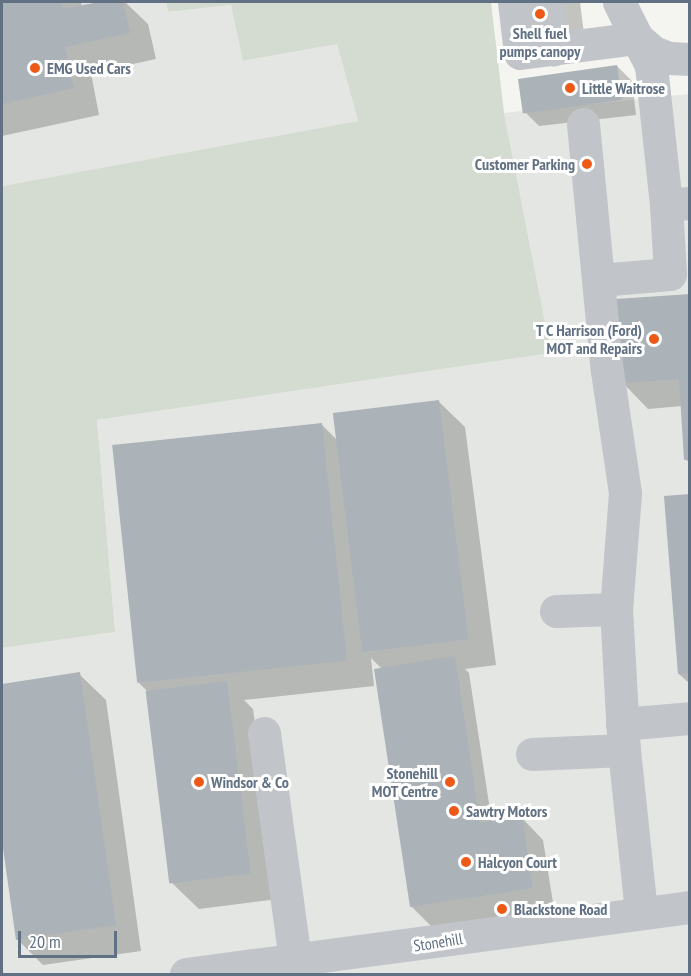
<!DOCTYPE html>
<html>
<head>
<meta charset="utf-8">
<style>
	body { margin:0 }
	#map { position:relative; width:691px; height:976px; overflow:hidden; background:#f4f4f0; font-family:"PT Sans Narrow",sans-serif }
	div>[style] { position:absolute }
	.built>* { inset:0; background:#e4e6e3 }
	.green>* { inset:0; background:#d4dbd0 }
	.shadow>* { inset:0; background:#0003 }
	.building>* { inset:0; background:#abb2b8; transform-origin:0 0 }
	.minor>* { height:33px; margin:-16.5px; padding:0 16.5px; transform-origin:16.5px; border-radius:16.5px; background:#c1c4c8 }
	.dots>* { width:16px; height:16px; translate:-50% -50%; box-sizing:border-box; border:3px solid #fff; border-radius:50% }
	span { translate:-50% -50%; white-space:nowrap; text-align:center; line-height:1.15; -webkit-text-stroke:6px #fff; paint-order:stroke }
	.poi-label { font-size:16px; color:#617183; font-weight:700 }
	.left { translate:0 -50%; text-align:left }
	.right { translate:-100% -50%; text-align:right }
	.street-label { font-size:16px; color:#617183 }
	.frame { position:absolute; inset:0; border:3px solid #617183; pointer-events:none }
	.scale { position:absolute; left:18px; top:931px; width:99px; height:27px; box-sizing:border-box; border:3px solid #617183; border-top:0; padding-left:8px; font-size:18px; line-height:21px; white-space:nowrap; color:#617183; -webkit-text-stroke:4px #fff; paint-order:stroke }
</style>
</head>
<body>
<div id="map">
	<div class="built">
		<i style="clip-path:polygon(2px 2px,166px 2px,168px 12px,231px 5px,244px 61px,337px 44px,358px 121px,2px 186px)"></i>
		<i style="clip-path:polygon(689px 94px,689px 974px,2px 974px,2px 648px,115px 632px,97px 420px,551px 353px,504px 113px)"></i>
	</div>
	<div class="green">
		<i style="clip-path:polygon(166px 2px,491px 2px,504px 113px,551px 353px,97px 420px,115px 632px,2px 648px,2px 186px,358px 121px,337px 44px,243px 61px,231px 5px,168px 12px)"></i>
	</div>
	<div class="shadow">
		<i style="clip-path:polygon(2px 2px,81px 2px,82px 7px,125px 2px,148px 24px,156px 59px,91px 73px,99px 115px,2px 136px)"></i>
		<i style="clip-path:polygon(504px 2px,580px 2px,584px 34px,517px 44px)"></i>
		<i style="clip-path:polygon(617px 66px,632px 81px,636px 115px,539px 126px,524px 111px)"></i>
		<i style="clip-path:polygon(690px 296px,690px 463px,686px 460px,682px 406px,648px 409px,622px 382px)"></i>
		<i style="clip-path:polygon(438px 401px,465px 427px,496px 665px,465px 669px,469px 673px,492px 823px,522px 818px,543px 840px,554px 909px,433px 928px,411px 906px,382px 669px,371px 658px,374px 686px,244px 700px,253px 709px,278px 899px,199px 909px,172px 883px,149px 693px,139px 683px,322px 425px,338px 441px)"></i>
		<i style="clip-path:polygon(690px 495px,690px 684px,679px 674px)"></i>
		<i style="clip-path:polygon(79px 674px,106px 700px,141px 951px,43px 965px,17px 939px,2px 831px,2px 685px)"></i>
	</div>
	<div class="building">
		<i style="clip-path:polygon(2px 2px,61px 2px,62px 9px,99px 2px,123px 2px,130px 33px,65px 47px,74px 88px,2px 104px)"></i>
		<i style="left:617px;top:65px;width:35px;height:100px;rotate:82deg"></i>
		<i style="clip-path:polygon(690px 294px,690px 460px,684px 460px,679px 379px,620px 383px,616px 299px)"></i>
		<i style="left:439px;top:400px;width:241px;height:107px;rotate:83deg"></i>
		<i style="left:322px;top:423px;width:239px;height:211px;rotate:84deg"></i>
		<i style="clip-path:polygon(690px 494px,690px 673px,678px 674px,664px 496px)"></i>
		<i style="clip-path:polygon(455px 656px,480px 823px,522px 816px,533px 888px,410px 907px,374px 669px)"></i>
		<i style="clip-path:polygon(80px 672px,116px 925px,16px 940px,2px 841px,2px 684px)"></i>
		<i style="left:227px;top:681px;width:194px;height:82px;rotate:83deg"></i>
	</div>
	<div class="minor">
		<i style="left:514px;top:2px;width:51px;rotate:83.3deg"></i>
		<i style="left:520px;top:53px;width:118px;rotate:-7.3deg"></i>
		<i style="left:637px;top:38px;width:31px;rotate:63deg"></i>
		<i style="left:651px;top:66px;width:140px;rotate:83.8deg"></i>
		<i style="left:546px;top:2px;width:48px;rotate:81.5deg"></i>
		<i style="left:619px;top:2px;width:40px;rotate:63.4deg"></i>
		<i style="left:637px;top:38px;width:21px;rotate:41deg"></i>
		<i style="left:653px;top:52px;width:17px;rotate:21deg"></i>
		<i style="left:669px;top:58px;width:21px;rotate:3deg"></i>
		<i style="left:583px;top:124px;width:248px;rotate:84.5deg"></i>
		<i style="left:607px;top:371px;width:123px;rotate:81.6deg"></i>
		<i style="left:625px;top:493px;width:116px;rotate:94.4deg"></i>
		<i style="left:616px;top:609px;width:141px;rotate:86.8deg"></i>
		<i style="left:624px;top:750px;width:163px;rotate:84deg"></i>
		<i style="left:599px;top:280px;width:71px;rotate:-4.8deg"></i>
		<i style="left:670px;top:274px;width:69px;rotate:-93.3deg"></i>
		<i style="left:666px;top:205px;width:24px;rotate:-5deg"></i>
		<i style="left:556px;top:611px;width:60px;rotate:-1.9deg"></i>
		<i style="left:622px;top:724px;width:68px;rotate:-5deg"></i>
		<i style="left:264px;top:733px;width:229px;rotate:82.2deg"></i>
		<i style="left:532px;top:754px;width:92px;rotate:-2.5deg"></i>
		<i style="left:186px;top:974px;width:508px;rotate:-7.57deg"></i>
	</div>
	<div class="dots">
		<i style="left:540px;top:14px;background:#ed5917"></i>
		<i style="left:35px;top:68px;background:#ed5917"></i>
		<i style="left:570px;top:88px;background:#ed5917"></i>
		<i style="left:587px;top:164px;background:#ed5917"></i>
		<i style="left:654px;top:339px;background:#ed5917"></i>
		<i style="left:199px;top:782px;background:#ed5917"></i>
		<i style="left:450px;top:782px;background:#ed5917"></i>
		<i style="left:454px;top:811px;background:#ed5917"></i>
		<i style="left:466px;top:862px;background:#ed5917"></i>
		<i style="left:502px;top:909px;background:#ed5917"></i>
	</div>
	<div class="poi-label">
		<span style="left:540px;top:42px">Shell fuel<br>pumps canopy</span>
		<span class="left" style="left:47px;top:68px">EMG Used Cars</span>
		<span class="left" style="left:582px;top:88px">Little Waitrose</span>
		<span class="right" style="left:575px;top:164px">Customer Parking</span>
		<span class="right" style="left:642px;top:339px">T C Harrison (Ford)<br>MOT and Repairs</span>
		<span class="right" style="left:438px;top:782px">Stonehill<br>MOT Centre</span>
		<span class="left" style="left:211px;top:782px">Windsor &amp; Co</span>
		<span class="left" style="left:466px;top:811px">Sawtry Motors</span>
		<span class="left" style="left:478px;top:862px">Halcyon Court</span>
		<span class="left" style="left:514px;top:909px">Blackstone Road</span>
	</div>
	<div class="street-label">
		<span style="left:438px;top:942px;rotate:-9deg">Stonehill</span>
	</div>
	<div class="frame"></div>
	<div class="scale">20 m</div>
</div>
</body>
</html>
